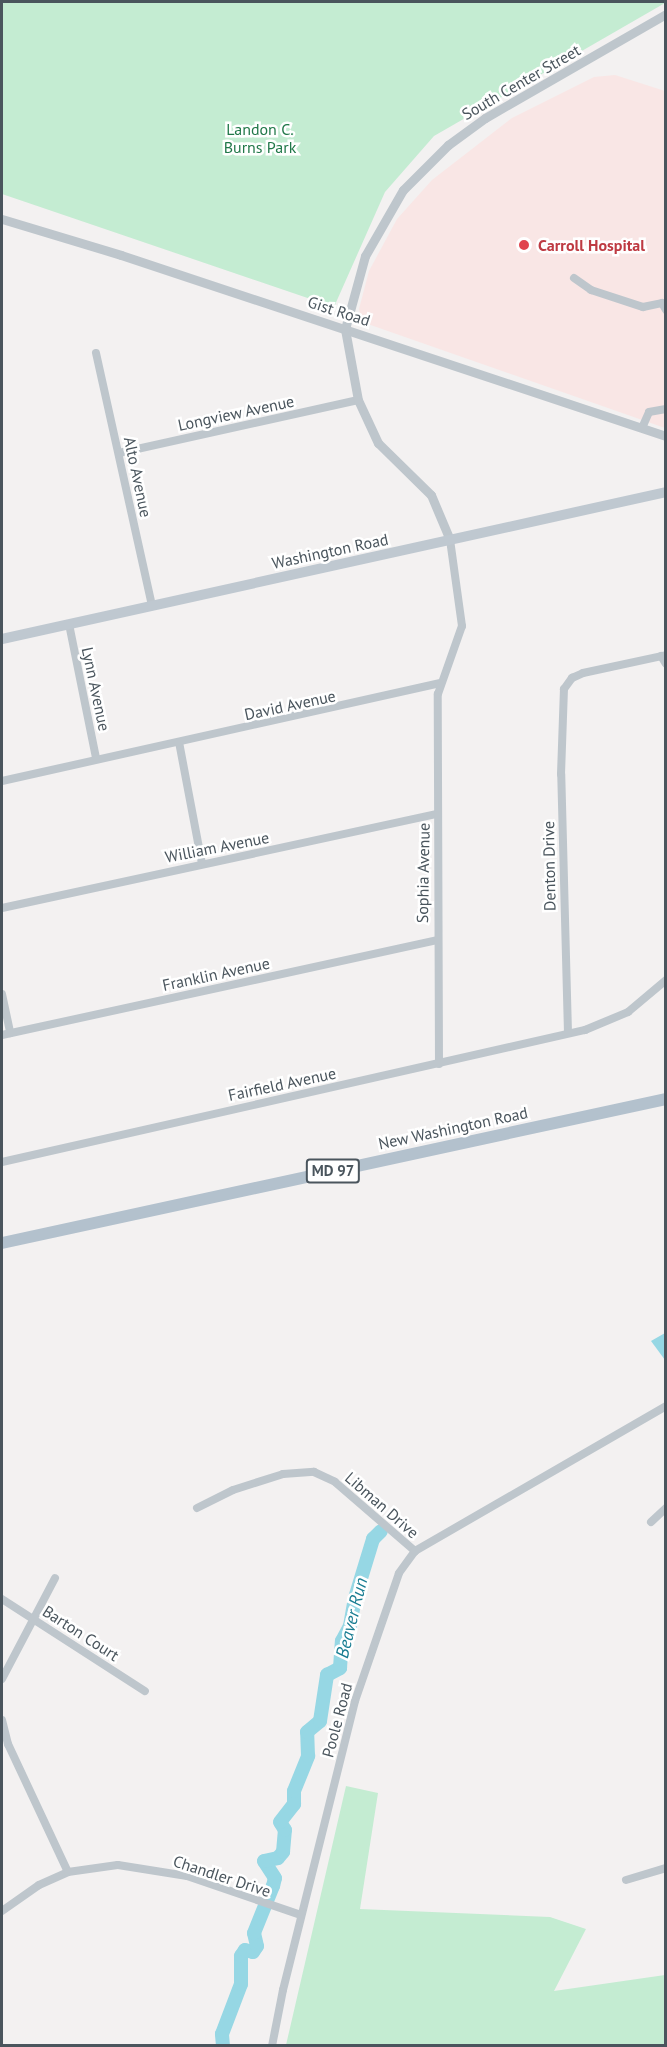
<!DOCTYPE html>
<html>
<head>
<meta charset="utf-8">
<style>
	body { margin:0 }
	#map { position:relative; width:667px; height:2047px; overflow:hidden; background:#f3f1f1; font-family:"PT Sans",sans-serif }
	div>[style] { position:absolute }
	.medical>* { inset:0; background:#f9e6e5 }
	.green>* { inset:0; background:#c4ecd2 }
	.water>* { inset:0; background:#96d7e4 }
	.river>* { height:14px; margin:-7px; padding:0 7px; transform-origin:7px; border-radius:7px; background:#96d7e4 }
	.minor>* { height:8px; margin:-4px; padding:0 4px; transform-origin:4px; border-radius:4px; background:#bec6cc }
	.tertiary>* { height:9px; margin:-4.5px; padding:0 4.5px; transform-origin:4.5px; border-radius:4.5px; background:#bec6cc }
	.secondary>* { height:10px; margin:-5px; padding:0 5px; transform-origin:5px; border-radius:5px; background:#bfc8d0 }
	.primary>* { height:12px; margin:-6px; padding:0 6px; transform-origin:6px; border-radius:6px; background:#b3c1cd }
	.dots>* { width:16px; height:16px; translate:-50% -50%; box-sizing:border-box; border:3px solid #fff; border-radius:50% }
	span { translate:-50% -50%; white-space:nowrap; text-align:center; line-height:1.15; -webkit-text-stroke:5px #fff; paint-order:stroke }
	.shield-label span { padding:2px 4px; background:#fff; border:2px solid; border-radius:4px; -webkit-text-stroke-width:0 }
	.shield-label { font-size:15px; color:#4a555d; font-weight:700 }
	.street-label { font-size:16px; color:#4a555d }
	.park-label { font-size:16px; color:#217849 }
	.health-label { font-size:16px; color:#be3a42; font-weight:700 }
	.left { translate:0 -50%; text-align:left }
	.water-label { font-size:18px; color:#197d92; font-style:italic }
	.frame { position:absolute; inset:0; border:3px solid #4a555d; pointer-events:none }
</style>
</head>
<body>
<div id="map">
	<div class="medical">
		<i style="clip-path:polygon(615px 75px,665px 91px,665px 428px,362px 322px,359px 309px,369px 271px,397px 219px,432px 180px,512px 118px,594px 77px)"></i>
	</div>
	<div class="green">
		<i style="clip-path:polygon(2px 2px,665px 2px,665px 3px,434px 136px,385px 192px,334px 307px,2px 194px)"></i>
		<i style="clip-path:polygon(346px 1786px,378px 1793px,360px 1909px,550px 1917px,586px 1929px,554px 1991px,665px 1975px,665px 2045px,286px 2045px)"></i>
	</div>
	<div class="water">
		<i style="clip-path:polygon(665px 1333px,666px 1333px,665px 1360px,651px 1341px)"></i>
	</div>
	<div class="river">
		<i style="left:223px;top:2046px;width:12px;rotate:-95deg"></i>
		<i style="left:222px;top:2034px;width:53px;rotate:-69.2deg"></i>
		<i style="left:241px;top:1984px;width:28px;rotate:-90deg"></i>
		<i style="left:241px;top:1956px;width:7px;rotate:-56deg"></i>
		<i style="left:245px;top:1950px;width:8px;rotate:14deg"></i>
		<i style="left:253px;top:1952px;width:7px;rotate:-56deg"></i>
		<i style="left:257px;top:1946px;width:13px;rotate:-103deg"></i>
		<i style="left:254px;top:1933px;width:51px;rotate:-68deg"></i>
		<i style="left:273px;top:1886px;width:8px;rotate:-76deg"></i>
		<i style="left:275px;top:1878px;width:20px;rotate:-123deg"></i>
		<i style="left:264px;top:1861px;width:14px;rotate:-12deg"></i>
		<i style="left:278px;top:1858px;width:8px;rotate:-50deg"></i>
		<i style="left:283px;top:1852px;width:22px;rotate:-85deg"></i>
		<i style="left:285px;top:1830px;width:9px;rotate:-122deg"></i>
		<i style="left:280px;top:1822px;width:23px;rotate:-52deg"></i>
		<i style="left:294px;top:1804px;width:13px;rotate:-90deg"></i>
		<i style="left:294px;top:1791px;width:38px;rotate:-68deg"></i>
		<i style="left:308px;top:1756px;width:24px;rotate:-92deg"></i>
		<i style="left:307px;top:1732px;width:17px;rotate:-40deg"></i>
		<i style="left:320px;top:1721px;width:47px;rotate:-81.3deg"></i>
		<i style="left:327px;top:1675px;width:15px;rotate:-28deg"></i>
		<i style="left:340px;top:1668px;width:27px;rotate:-86deg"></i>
		<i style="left:342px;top:1641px;width:17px;rotate:-62deg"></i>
		<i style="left:350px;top:1626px;width:28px;rotate:-80deg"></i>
		<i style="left:355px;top:1598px;width:62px;rotate:-73deg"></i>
		<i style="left:373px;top:1539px;width:11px;rotate:-45deg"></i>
	</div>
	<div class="minor">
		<i style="left:574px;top:278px;width:21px;rotate:35deg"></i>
		<i style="left:591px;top:290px;width:55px;rotate:18.1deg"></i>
		<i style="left:643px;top:307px;width:19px;rotate:-12deg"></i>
		<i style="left:662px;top:303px;width:8px;rotate:60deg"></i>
		<i style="left:96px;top:353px;width:259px;rotate:77.5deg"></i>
		<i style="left:642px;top:428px;width:17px;rotate:-66deg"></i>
		<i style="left:649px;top:412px;width:17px;rotate:-10deg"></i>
		<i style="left:119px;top:453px;width:245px;rotate:-12.5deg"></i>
		<i style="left:69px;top:624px;width:137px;rotate:78.6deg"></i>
		<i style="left:661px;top:656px;width:9px;rotate:58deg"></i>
		<i style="left:179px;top:742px;width:124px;rotate:79.3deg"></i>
		<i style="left:2px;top:781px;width:448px;rotate:-12.6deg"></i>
		<i style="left:2px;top:908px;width:445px;rotate:-12.2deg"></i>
		<i style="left:2px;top:994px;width:40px;rotate:78deg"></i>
		<i style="left:568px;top:1033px;width:259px;rotate:-91.5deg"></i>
		<i style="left:561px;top:774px;width:85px;rotate:-88deg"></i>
		<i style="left:564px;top:689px;width:14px;rotate:-54deg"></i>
		<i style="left:572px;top:678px;width:12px;rotate:-24deg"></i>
		<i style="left:583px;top:673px;width:85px;rotate:-12.2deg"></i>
		<i style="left:2px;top:1035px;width:444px;rotate:-12.3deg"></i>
		<i style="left:439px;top:1064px;width:370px;rotate:-90.2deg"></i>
		<i style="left:438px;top:694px;width:72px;rotate:-70.6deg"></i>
		<i style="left:462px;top:626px;width:87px;rotate:-97.9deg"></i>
		<i style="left:2px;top:1162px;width:598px;rotate:-12.76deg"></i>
		<i style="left:585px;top:1030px;width:47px;rotate:-22.7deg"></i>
		<i style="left:628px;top:1012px;width:50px;rotate:-40.1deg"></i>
		<i style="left:197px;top:1508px;width:40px;rotate:-26.6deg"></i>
		<i style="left:233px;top:1490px;width:52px;rotate:-17.7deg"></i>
		<i style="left:283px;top:1474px;width:31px;rotate:-4deg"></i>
		<i style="left:314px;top:1472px;width:23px;rotate:25deg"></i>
		<i style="left:335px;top:1482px;width:106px;rotate:40.8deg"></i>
		<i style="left:651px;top:1522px;width:21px;rotate:-43deg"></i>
		<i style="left:2px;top:1599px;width:170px;rotate:32.8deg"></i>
		<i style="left:2px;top:1679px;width:114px;rotate:-62.3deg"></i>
		<i style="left:2px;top:1720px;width:25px;rotate:76deg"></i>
		<i style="left:8px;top:1744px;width:141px;rotate:64.9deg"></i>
		<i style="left:626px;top:1880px;width:42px;rotate:-16.7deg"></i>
		<i style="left:2px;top:1911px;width:45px;rotate:-35.1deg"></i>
		<i style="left:39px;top:1885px;width:32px;rotate:-24deg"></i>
		<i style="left:68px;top:1872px;width:50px;rotate:-8deg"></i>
		<i style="left:118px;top:1865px;width:70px;rotate:9.1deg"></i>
		<i style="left:187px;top:1876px;width:120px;rotate:18.9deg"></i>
		<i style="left:272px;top:2046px;width:57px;rotate:-78.9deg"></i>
		<i style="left:283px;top:1990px;width:298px;rotate:-76deg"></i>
		<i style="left:355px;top:1701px;width:135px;rotate:-71deg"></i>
		<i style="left:399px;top:1573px;width:27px;rotate:-54deg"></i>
		<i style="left:415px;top:1551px;width:290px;rotate:-30deg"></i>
	</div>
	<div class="tertiary">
		<i style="left:2px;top:219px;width:124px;rotate:16.8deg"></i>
		<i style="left:121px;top:255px;width:574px;rotate:18.37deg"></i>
		<i style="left:450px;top:540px;width:49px;rotate:-112.9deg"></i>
		<i style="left:431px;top:495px;width:74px;rotate:-135.5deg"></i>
		<i style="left:378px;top:443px;width:47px;rotate:-114.9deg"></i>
		<i style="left:358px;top:400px;width:72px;rotate:-100.4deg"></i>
		<i style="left:345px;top:329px;width:76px;rotate:-74.7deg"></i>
		<i style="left:365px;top:256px;width:76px;rotate:-60.1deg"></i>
		<i style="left:403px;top:190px;width:64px;rotate:-45deg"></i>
		<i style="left:448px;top:145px;width:46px;rotate:-36.1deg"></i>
		<i style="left:485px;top:118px;width:209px;rotate:-29.9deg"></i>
	</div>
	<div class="secondary">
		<i style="left:2px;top:639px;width:680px;rotate:-12.48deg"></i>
	</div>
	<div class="primary">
		<i style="left:2px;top:1243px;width:679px;rotate:-12.24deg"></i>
	</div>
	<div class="dots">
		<i style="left:524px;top:245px;background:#e0444e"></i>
	</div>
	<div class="shield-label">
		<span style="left:333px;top:1171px">MD 97</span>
	</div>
	<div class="street-label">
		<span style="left:521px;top:82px;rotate:-30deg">South Center Street</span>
		<span style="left:339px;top:311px;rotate:18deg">Gist Road</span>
		<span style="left:236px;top:413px;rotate:-12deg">Longview Avenue</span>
		<span style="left:138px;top:477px;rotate:78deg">Alto Avenue</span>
		<span style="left:330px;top:551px;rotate:-12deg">Washington Road</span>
		<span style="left:96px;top:689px;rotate:78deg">Lynn Avenue</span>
		<span style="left:290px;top:705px;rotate:-12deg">David Avenue</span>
		<span style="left:217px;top:847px;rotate:-11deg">William Avenue</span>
		<span style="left:549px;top:866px;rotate:-91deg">Denton Drive</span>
		<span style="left:423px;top:873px;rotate:-89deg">Sophia Avenue</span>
		<span style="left:216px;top:974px;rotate:-12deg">Franklin Avenue</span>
		<span style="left:282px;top:1084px;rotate:-12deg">Fairfield Avenue</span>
		<span style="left:453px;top:1128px;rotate:-12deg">New Washington Road</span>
		<span style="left:382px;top:1505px;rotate:41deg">Libman Drive</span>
		<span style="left:81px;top:1633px;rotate:33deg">Barton Court</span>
		<span style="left:337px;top:1720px;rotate:-75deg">Poole Road</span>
		<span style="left:222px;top:1876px;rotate:18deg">Chandler Drive</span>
	</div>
	<div class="park-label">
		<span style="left:260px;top:138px">Landon C.<br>Burns Park</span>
	</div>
	<div class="health-label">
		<span class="left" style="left:538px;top:245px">Carroll Hospital</span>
	</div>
	<div class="water-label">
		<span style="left:352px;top:1618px;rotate:-76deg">Beaver Run</span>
	</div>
	<div class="frame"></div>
</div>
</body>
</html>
